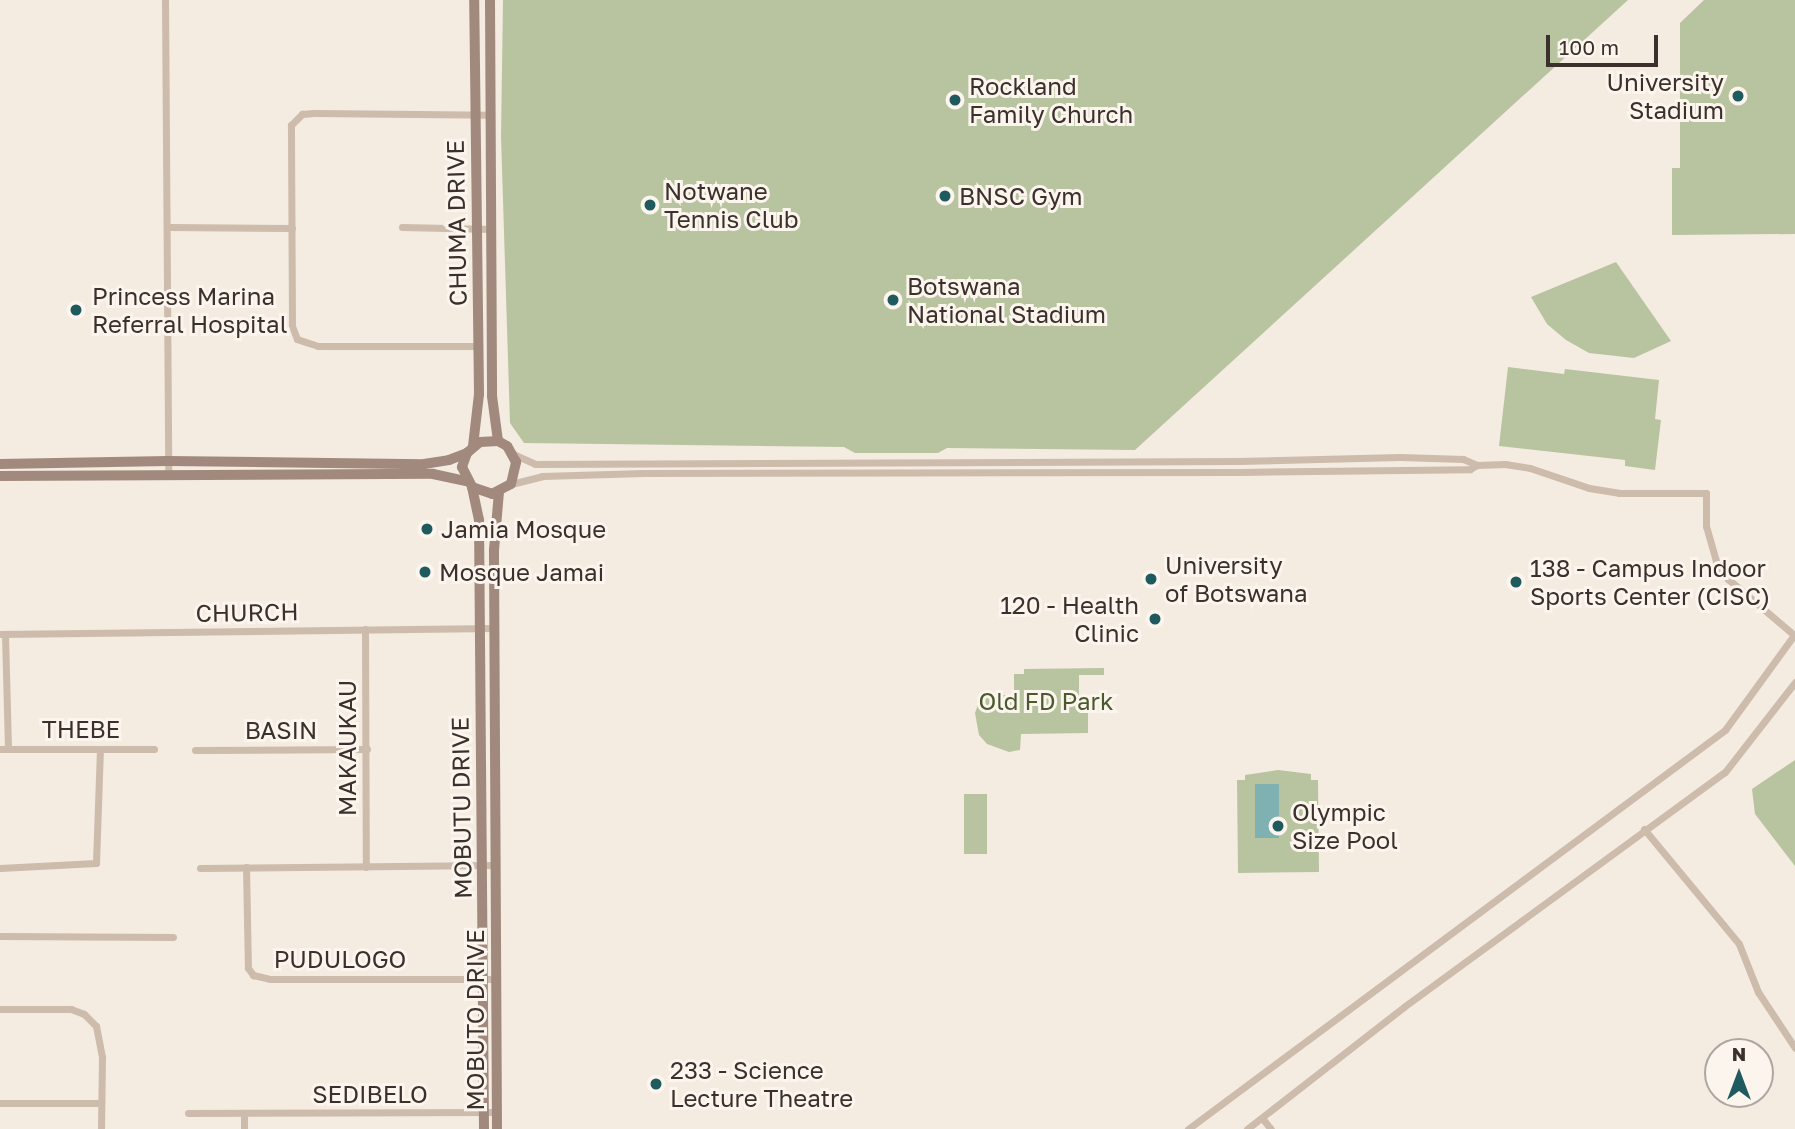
<!DOCTYPE html>
<html>
<head>
<meta charset="utf-8">
<style>
	body { margin:0 }
	#map { position:relative; width:1795px; height:1129px; overflow:hidden; background:#f4ebe1; font-family:"Golos Text",sans-serif }
	div>[style] { position:absolute }
	.green>* { inset:0; background:#b8c4a0; transform-origin:0 0 }
	.water>* { inset:0; background:#7fb0b2; transform-origin:0 0 }
	.minor>* { height:7px; margin:-3.5px; padding:0 3.5px; transform-origin:3.5px; border-radius:3.5px; background:#cdbbac }
	.secondary>* { height:10px; margin:-5px; padding:0 5px; transform-origin:5px; border-radius:5px; background:#a18a7d }
	.dots>* { width:19px; height:19px; translate:-50% -50%; box-sizing:border-box; border:4px solid #fbf5ee; border-radius:50% }
	span { translate:-50% -50%; white-space:nowrap; text-align:center; line-height:1.15; -webkit-text-stroke:6px #fbf5ee; paint-order:stroke }
	.poi-label { font-size:24px; color:#3b302b }
	.right { translate:-100% -50%; text-align:right }
	.left { translate:0 -50%; text-align:left }
	.street-label { font-size:24px; color:#3b302b }
	.park-label { font-size:24px; color:#4a5a2e }
	.north { position:absolute; left:1704px; top:1038px; width:70px; height:70px; box-sizing:border-box; background:#fbf5ee; border:2px solid #aea6a0; border-radius:50%; rotate:0deg; font-size:19px; font-weight:700; line-height:28px; text-align:center; color:#3b302b }
	.north::after { content:''; display:block; margin:auto; width:24px; height:32px; background:#1f5a5e; clip-path:polygon(50% 0,100% 100%,50% 72%,0 100%) }
	.scale { position:absolute; left:1546px; top:35px; width:112px; height:32px; box-sizing:border-box; border:4px solid #3b302b; border-top:0; padding-left:9px; font-size:21px; line-height:24px; white-space:nowrap; color:#3b302b; -webkit-text-stroke:5px #fbf5ee; paint-order:stroke }
</style>
</head>
<body>
<div id="map">
	<div class="green">
		<i style="clip-path:polygon(503px 0,1628px 0,1135px 450px,947px 448px,938px 453px,855px 453px,844px 447px,524px 443px,510px 423px,501px 136px)"></i>
		<i style="clip-path:polygon(1704px 0,1795px 0,1795px 234px,1672px 235px,1672px 168px,1680px 168px,1680px 23px)"></i>
		<i style="clip-path:polygon(1616px 262px,1671px 341px,1634px 358px,1589px 353px,1566px 340px,1547px 324px,1531px 297px)"></i>
		<i style="clip-path:polygon(1508px 367px,1564px 374px,1565px 369px,1659px 380px,1655px 419px,1661px 420px,1655px 470px,1625px 466px,1625px 460px,1499px 446px)"></i>
		<i style="clip-path:polygon(1104px 668px,1104px 675px,1079px 675px,1079px 702px,1088px 703px,1088px 733px,1021px 734px,1020px 750px,1009px 752px,987px 744px,979px 735px,975px 713px,979px 702px,985px 695px,1014px 695px,1014px 674px,1024px 674px,1024px 669px)"></i>
		<i style="clip-path:polygon(1795px 760px,1795px 866px,1755px 814px,1752px 789px)"></i>
		<i style="clip-path:polygon(1278px 770px,1311px 774px,1311px 780px,1318px 780px,1319px 872px,1238px 873px,1237px 780px,1245px 780px,1245px 775px)"></i>
		<i style="left:964px;top:794px;width:23px;height:60px"></i>
	</div>
	<div class="water">
		<i style="left:1255px;top:784px;width:24px;height:54px"></i>
	</div>
	<div class="minor">
		<i style="left:165px;top:0;width:474px;rotate:89.6deg"></i>
		<i style="left:168px;top:227px;width:124px;rotate:0.5deg"></i>
		<i style="left:402px;top:227px;width:90px;rotate:1.3deg"></i>
		<i style="left:478px;top:346px;width:160px;rotate:180deg"></i>
		<i style="left:318px;top:346px;width:22px;rotate:-162deg"></i>
		<i style="left:297px;top:339px;width:14px;rotate:-111deg"></i>
		<i style="left:292px;top:326px;width:201px;rotate:-90.3deg"></i>
		<i style="left:291px;top:125px;width:16px;rotate:-45deg"></i>
		<i style="left:302px;top:114px;width:12px;rotate:-5deg"></i>
		<i style="left:314px;top:113px;width:177px;rotate:0.6deg"></i>
		<i style="left:513px;top:454px;width:24px;rotate:24deg"></i>
		<i style="left:535px;top:464px;width:703px;rotate:-0.24deg"></i>
		<i style="left:1238px;top:461px;width:162px;rotate:-1.4deg"></i>
		<i style="left:1400px;top:457px;width:63px;rotate:1.8deg"></i>
		<i style="left:1463px;top:459px;width:15px;rotate:23deg"></i>
		<i style="left:511px;top:484px;width:32px;rotate:-14deg"></i>
		<i style="left:542px;top:476px;width:102px;rotate:-1.7deg"></i>
		<i style="left:644px;top:473px;width:594px;rotate:-0.1deg"></i>
		<i style="left:1238px;top:472px;width:232px;rotate:-0.7deg"></i>
		<i style="left:1470px;top:469px;width:8px;rotate:-30deg"></i>
		<i style="left:1477px;top:465px;width:28px;rotate:-2deg"></i>
		<i style="left:1505px;top:464px;width:25px;rotate:9deg"></i>
		<i style="left:1530px;top:468px;width:62px;rotate:18.7deg"></i>
		<i style="left:1589px;top:488px;width:30px;rotate:9deg"></i>
		<i style="left:1619px;top:493px;width:87px"></i>
		<i style="left:1706px;top:493px;width:33px;rotate:90deg"></i>
		<i style="left:1706px;top:526px;width:37px;rotate:74deg"></i>
		<i style="left:1716px;top:562px;width:21px;rotate:55deg"></i>
		<i style="left:1728px;top:579px;width:87px;rotate:40.3deg"></i>
		<i style="left:1794px;top:635px;width:117px;rotate:126deg"></i>
		<i style="left:1725px;top:730px;width:669px;rotate:143.39deg"></i>
		<i style="left:365px;top:629px;width:238px;rotate:89.8deg"></i>
		<i style="left:0;top:634px;width:494px;rotate:-0.7deg"></i>
		<i style="left:5px;top:634px;width:114px;rotate:88.5deg"></i>
		<i style="left:0;top:749px;width:154px"></i>
		<i style="left:195px;top:750px;width:172px;rotate:-0.3deg"></i>
		<i style="left:1644px;top:829px;width:149px;rotate:50.4deg"></i>
		<i style="left:1739px;top:944px;width:52px;rotate:68.4deg"></i>
		<i style="left:1758px;top:992px;width:67px;rotate:56.5deg"></i>
		<i style="left:246px;top:867px;width:101px;rotate:88.9deg"></i>
		<i style="left:248px;top:968px;width:9px;rotate:54deg"></i>
		<i style="left:253px;top:975px;width:17px;rotate:13deg"></i>
		<i style="left:270px;top:979px;width:226px"></i>
		<i style="left:0;top:868px;width:96px;rotate:-3deg"></i>
		<i style="left:96px;top:863px;width:114px;rotate:-88deg"></i>
		<i style="left:200px;top:868px;width:295px;rotate:-0.6deg"></i>
		<i style="left:0;top:936px;width:173px;rotate:0.3deg"></i>
		<i style="left:0;top:1009px;width:71px"></i>
		<i style="left:71px;top:1009px;width:14px;rotate:21deg"></i>
		<i style="left:84px;top:1014px;width:17px;rotate:45deg"></i>
		<i style="left:96px;top:1026px;width:32px;rotate:79deg"></i>
		<i style="left:102px;top:1057px;width:72px;rotate:90.8deg"></i>
		<i style="left:0;top:1103px;width:101px"></i>
		<i style="left:188px;top:1113px;width:309px;rotate:-0.2deg"></i>
		<i style="left:244px;top:1114px;width:15px;rotate:90deg"></i>
		<i style="left:1262px;top:1118px;width:14px;rotate:51deg"></i>
		<i style="left:1247px;top:1129px;width:200px;rotate:-37.9deg"></i>
		<i style="left:1405px;top:1006px;width:396px;rotate:-36.2deg"></i>
		<i style="left:1725px;top:772px;width:114px;rotate:-52.1deg"></i>
	</div>
	<div class="secondary">
		<i style="left:490px;top:0;width:396px;rotate:89.7deg"></i>
		<i style="left:492px;top:396px;width:45px;rotate:82.4deg"></i>
		<i style="left:473px;top:446px;width:52px;rotate:-83.4deg"></i>
		<i style="left:479px;top:394px;width:394px;rotate:-90.7deg"></i>
		<i style="left:0;top:464px;width:168px;rotate:-1deg"></i>
		<i style="left:168px;top:461px;width:256px;rotate:0.7deg"></i>
		<i style="left:424px;top:464px;width:25px;rotate:-9deg"></i>
		<i style="left:449px;top:460px;width:19px;rotate:-21deg"></i>
		<i style="left:0;top:476px;width:433px;rotate:-0.3deg"></i>
		<i style="left:433px;top:474px;width:35px;rotate:12deg"></i>
		<i style="left:472px;top:487px;width:21px;rotate:19deg"></i>
		<i style="left:492px;top:494px;width:21px;rotate:-28deg"></i>
		<i style="left:511px;top:484px;width:23px;rotate:-77deg"></i>
		<i style="left:516px;top:462px;width:18px;rotate:-119deg"></i>
		<i style="left:507px;top:446px;width:10px;rotate:-151deg"></i>
		<i style="left:498px;top:441px;width:18px;rotate:177deg"></i>
		<i style="left:480px;top:442px;width:17px;rotate:140deg"></i>
		<i style="left:467px;top:453px;width:15px;rotate:110deg"></i>
		<i style="left:462px;top:467px;width:22px;rotate:63deg"></i>
		<i style="left:472px;top:487px;width:34px;rotate:78deg"></i>
		<i style="left:479px;top:520px;width:609px;rotate:89.53deg"></i>
		<i style="left:497px;top:1129px;width:579px;rotate:-90.3deg"></i>
		<i style="left:494px;top:550px;width:58px;rotate:-85.1deg"></i>
	</div>
	<div class="dots">
		<i style="left:1738px;top:96px;background:#1f5a5e"></i>
		<i style="left:955px;top:100px;background:#1f5a5e"></i>
		<i style="left:945px;top:196px;background:#1f5a5e"></i>
		<i style="left:650px;top:205px;background:#1f5a5e"></i>
		<i style="left:893px;top:300px;background:#1f5a5e"></i>
		<i style="left:76px;top:310px;background:#1f5a5e"></i>
		<i style="left:427px;top:529px;background:#1f5a5e"></i>
		<i style="left:425px;top:572px;background:#1f5a5e"></i>
		<i style="left:1151px;top:579px;background:#1f5a5e"></i>
		<i style="left:1516px;top:582px;background:#1f5a5e"></i>
		<i style="left:1155px;top:619px;background:#1f5a5e"></i>
		<i style="left:1278px;top:826px;background:#1f5a5e"></i>
		<i style="left:656px;top:1084px;background:#1f5a5e"></i>
	</div>
	<div class="poi-label">
		<span class="right" style="left:1724px;top:96px">University<br>Stadium</span>
		<span class="left" style="left:969px;top:100px">Rockland<br>Family Church</span>
		<span class="left" style="left:664px;top:205px">Notwane<br>Tennis Club</span>
		<span class="left" style="left:959px;top:196px">BNSC Gym</span>
		<span class="left" style="left:907px;top:300px">Botswana<br>National Stadium</span>
		<span class="left" style="left:92px;top:310px">Princess Marina<br>Referral Hospital</span>
		<span class="left" style="left:441px;top:529px">Jamia Mosque</span>
		<span class="left" style="left:1165px;top:579px">University<br>of Botswana</span>
		<span class="left" style="left:1530px;top:582px">138 - Campus Indoor<br>Sports Center (CISC)</span>
		<span class="left" style="left:439px;top:572px">Mosque Jamai</span>
		<span class="right" style="left:1139px;top:619px">120 - Health<br>Clinic</span>
		<span class="left" style="left:1292px;top:826px">Olympic<br>Size Pool</span>
		<span class="left" style="left:670px;top:1084px">233 - Science<br>Lecture Theatre</span>
	</div>
	<div class="street-label">
		<span style="left:456px;top:223px;rotate:-91deg">CHUMA DRIVE</span>
		<span style="left:247px;top:612px;rotate:-1deg">CHURCH</span>
		<span style="left:81px;top:729px">THEBE</span>
		<span style="left:281px;top:730px">BASIN</span>
		<span style="left:347px;top:748px;rotate:-90deg">MAKAUKAU</span>
		<span style="left:461px;top:808px;rotate:-91deg">MOBUTU DRIVE</span>
		<span style="left:340px;top:959px">PUDULOGO</span>
		<span style="left:475px;top:1020px;rotate:-90deg">MOBUTO DRIVE</span>
		<span style="left:370px;top:1094px">SEDIBELO</span>
	</div>
	<div class="park-label">
		<span style="left:1046px;top:701px">Old FD Park</span>
	</div>
	<div class="north">N</div>
	<div class="scale">100 m</div>
</div>
</body>
</html>
